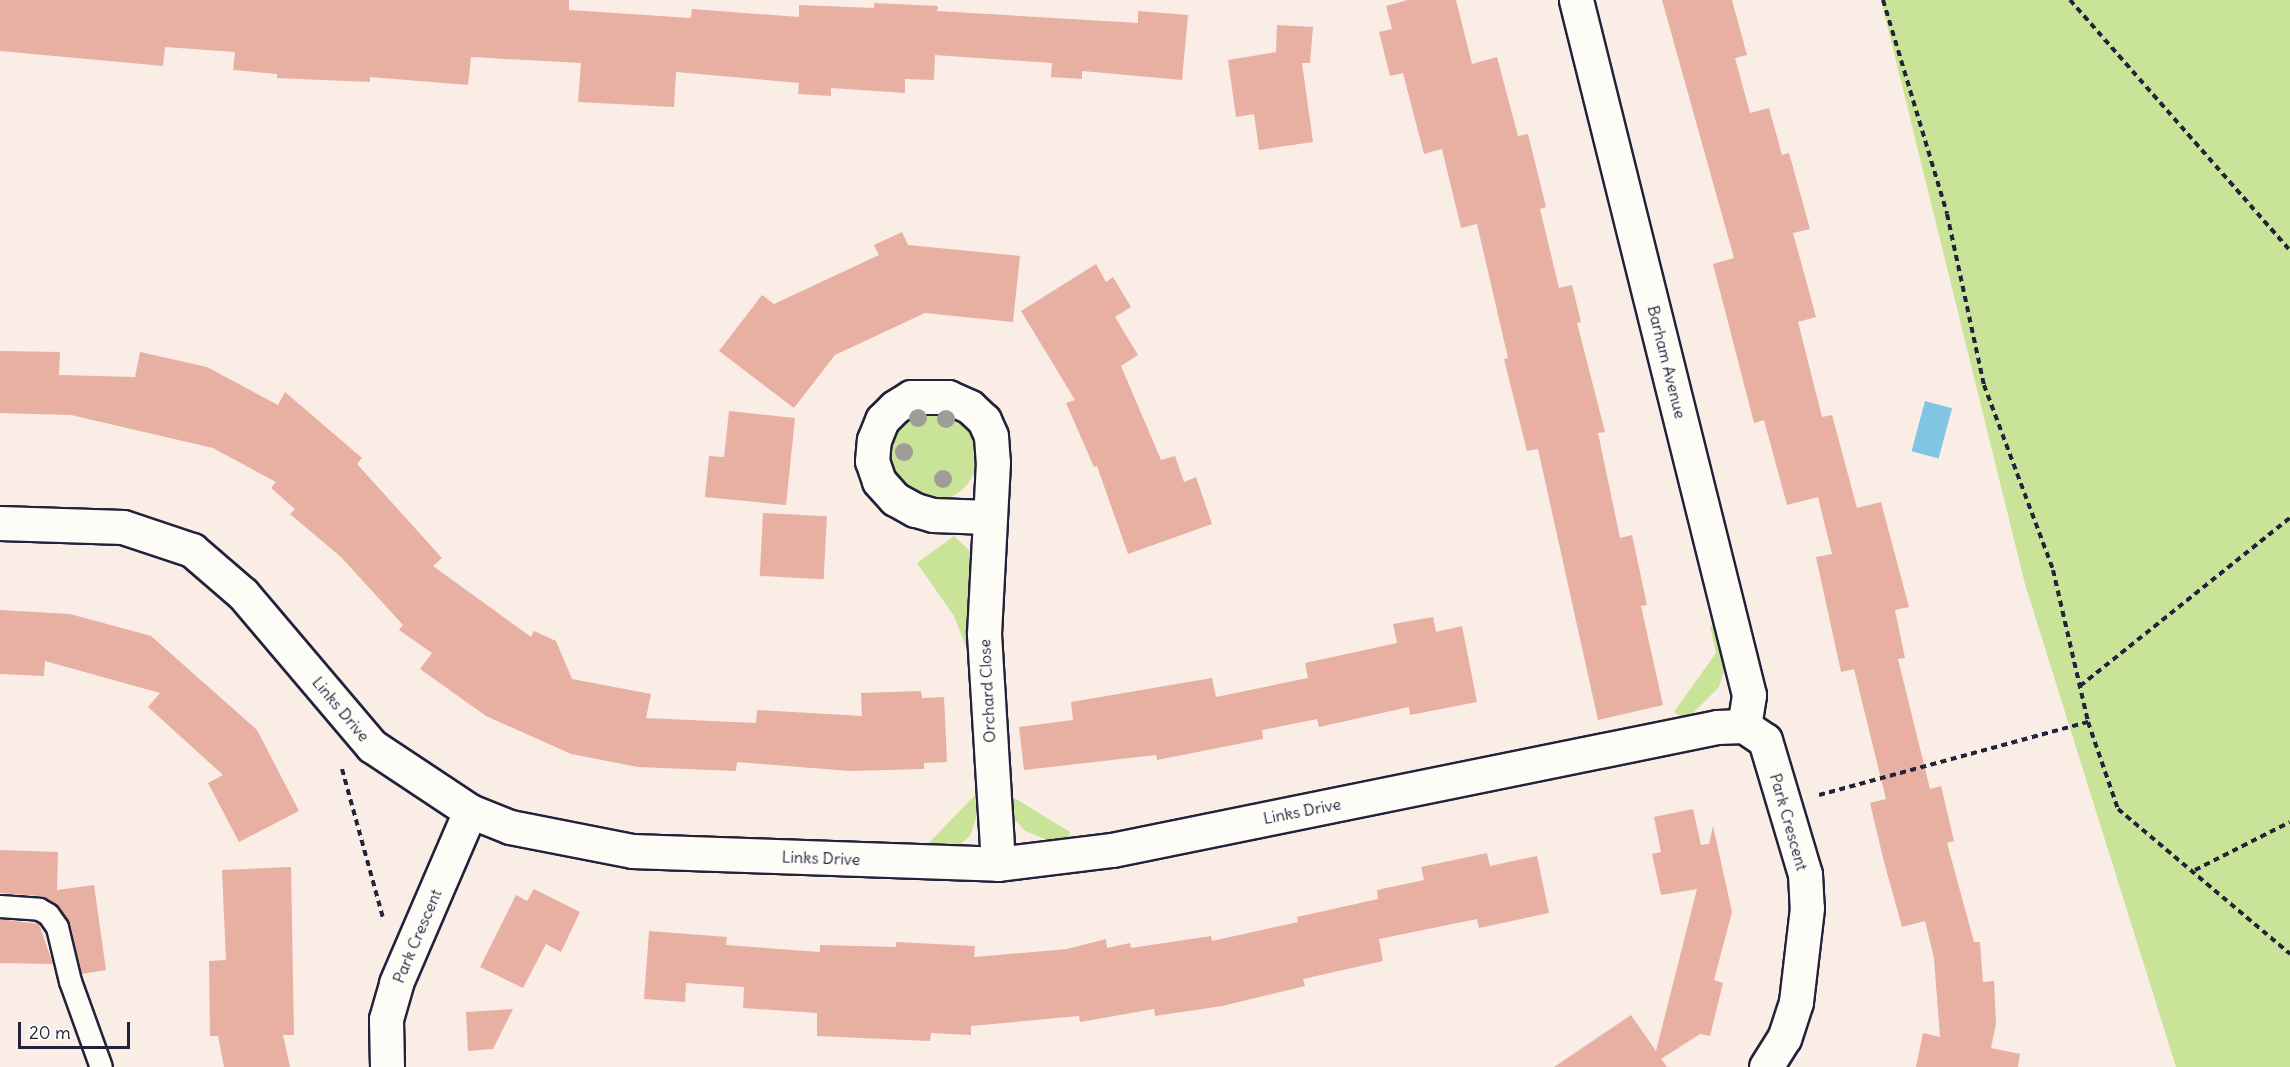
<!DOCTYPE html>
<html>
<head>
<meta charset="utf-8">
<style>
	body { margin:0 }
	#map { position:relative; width:2290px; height:1067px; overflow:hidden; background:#f9ede6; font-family:Delius,sans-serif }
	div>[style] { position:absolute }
	.green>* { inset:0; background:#c9e399 }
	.round { border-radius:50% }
	.water>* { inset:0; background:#80c5e1; transform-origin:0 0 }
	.building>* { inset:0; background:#e8afa3; transform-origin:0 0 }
	.path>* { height:4px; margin-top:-2px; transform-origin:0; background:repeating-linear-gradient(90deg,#22223b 0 6px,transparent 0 10.5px) }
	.roads { filter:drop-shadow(2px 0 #22223b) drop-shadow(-2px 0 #22223b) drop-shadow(0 2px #22223b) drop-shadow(0 -2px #22223b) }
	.service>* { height:21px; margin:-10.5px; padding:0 10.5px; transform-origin:10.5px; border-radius:10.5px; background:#fdfcf7 }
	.minor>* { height:33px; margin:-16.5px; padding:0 16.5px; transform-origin:16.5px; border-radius:16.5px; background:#fdfcf7 }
	.trees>* { width:18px; height:18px; margin:-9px; border-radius:50%; background:#9e9d97 }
	span { translate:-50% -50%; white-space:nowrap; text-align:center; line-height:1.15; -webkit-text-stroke:4.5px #fdfcf7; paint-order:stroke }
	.street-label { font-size:16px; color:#22223b }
	.scale { position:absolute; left:18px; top:1022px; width:112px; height:27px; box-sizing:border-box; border:3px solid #22223b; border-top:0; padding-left:8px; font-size:18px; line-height:21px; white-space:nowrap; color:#22223b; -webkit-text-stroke:4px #fdfcf7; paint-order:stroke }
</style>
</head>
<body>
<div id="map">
	<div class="green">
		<i style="clip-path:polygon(1881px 0,2290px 0,2290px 1067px,2176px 1067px,2025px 584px)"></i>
		<i class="round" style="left:886px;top:409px;width:92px;height:92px"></i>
		<i style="clip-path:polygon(954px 536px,969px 550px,975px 565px,974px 667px,954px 616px,917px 563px)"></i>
		<i style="clip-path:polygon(1710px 626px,1718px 626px,1726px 664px,1719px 687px,1693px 713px,1682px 717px,1674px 712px,1716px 653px)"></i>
		<i style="clip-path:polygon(979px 791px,980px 806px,970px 836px,958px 846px,922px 850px)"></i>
		<i style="clip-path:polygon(1011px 796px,1070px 832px,1069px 840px,1053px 842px,1025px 831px,1009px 813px,1005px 798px)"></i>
	</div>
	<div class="water">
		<i style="left:1925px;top:401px;width:28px;height:52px;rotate:15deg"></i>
	</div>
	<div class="building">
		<i style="clip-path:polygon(0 0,569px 0,569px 10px,691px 18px,692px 9px,799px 17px,799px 5px,874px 8px,874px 3px,938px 6px,937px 11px,1138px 23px,1138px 11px,1188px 15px,1182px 80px,1082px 71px,1082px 79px,1051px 77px,1052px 63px,935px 55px,934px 80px,905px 79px,905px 93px,831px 88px,831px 96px,798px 94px,799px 83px,676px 72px,674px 107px,578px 102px,581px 63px,471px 57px,468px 85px,370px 77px,370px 82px,277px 78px,277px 74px,233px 70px,235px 52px,165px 47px,163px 66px,0 51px)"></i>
		<i style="clip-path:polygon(1408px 0,1456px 0,1472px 64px,1497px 57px,1518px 136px,1528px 134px,1546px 207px,1540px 209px,1559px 288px,1572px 285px,1581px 322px,1577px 323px,1605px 432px,1598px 433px,1620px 538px,1632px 535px,1647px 605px,1641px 606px,1663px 705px,1598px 720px,1538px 449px,1527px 451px,1504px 359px,1508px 358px,1477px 224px,1461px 228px,1442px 149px,1424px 154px,1403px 73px,1390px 76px,1379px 32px,1392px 29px,1386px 6px)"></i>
		<i style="clip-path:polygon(1662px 0,1732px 0,1747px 55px,1735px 58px,1750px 113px,1769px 108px,1782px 155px,1789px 153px,1810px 229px,1793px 233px,1816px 317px,1798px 322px,1822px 417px,1832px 415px,1857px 508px,1881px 502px,1909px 607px,1895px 610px,1905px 658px,1898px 659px,1930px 789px,1941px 786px,1954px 841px,1947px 843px,1974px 942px,1980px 942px,1983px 982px,1994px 981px,1996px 1024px,1991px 1048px,2020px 1054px,2018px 1067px,1916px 1067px,1923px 1033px,1940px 1037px,1934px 958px,1925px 921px,1902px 927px,1883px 858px,1870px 803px,1886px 799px,1854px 669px,1841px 672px,1816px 557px,1832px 554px,1818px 497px,1787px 505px,1764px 420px,1754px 423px,1713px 264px,1734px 258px)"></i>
		<i style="clip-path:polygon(1277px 25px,1313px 27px,1310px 63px,1302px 63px,1313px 142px,1259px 150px,1254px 114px,1236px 117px,1228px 60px,1276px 52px)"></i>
		<i style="clip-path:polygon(902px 232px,908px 245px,1020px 256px,1013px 322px,925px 313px,835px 355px,794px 408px,719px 351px,762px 295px,774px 304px,879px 255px,874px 245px)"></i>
		<i style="clip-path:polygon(1096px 264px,1106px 282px,1113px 277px,1131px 307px,1115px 317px,1138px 355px,1121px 366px,1161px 460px,1175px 456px,1184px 482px,1196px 477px,1212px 524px,1128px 554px,1097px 466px,1094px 467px,1066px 403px,1075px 400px,1021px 311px)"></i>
		<i style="clip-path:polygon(0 351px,60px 352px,59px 375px,135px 377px,140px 352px,207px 367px,278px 405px,285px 392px,362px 458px,357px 464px,442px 558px,433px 566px,531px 637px,534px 631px,556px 641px,572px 679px,651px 694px,646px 718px,756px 723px,757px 710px,862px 716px,861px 693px,921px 691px,922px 698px,944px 697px,947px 762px,924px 763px,924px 769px,850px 771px,737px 762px,736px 771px,638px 767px,571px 754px,486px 716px,420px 669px,432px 653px,399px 630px,403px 625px,341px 557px,290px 514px,295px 509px,271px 488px,276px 482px,213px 448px,71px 415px,0 413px)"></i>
		<i style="clip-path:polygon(729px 411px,795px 418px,786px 505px,705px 497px,709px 456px,724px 457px)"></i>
		<i style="left:763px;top:513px;width:64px;height:63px;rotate:3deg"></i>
		<i style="clip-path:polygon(0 610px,70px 614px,151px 636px,257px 730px,299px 811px,239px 842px,208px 783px,223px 775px,148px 707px,160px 693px,45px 661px,44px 676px,0 674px)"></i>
		<i style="clip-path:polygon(1433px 617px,1436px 632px,1462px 626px,1477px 702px,1410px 715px,1409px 707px,1319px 727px,1317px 719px,1262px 730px,1263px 739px,1157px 760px,1156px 755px,1024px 770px,1019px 727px,1073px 720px,1071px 702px,1212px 678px,1216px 697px,1308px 678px,1305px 663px,1397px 643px,1393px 624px)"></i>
		<i style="clip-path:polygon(1693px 809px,1701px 845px,1709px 844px,1713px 826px,1732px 912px,1714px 980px,1723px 983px,1710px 1036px,1700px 1034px,1661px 1059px,1667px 1067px,1554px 1067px,1631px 1015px,1656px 1051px,1697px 889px,1661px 895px,1652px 854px,1661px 852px,1654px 817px)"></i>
		<i style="clip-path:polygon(0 850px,58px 852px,57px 890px,94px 885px,106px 970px,81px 974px,69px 924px,55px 903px,40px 896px,0 893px)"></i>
		<i style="clip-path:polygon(1487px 853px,1490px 866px,1537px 856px,1549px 913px,1479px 928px,1477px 919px,1379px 939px,1383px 961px,1303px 979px,1305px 986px,1222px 1006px,1155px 1016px,1154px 1009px,1080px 1022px,1079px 1016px,971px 1026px,971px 1035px,931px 1033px,930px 1041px,817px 1036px,817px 1013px,743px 1008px,744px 987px,686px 983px,685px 1002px,644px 999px,649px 931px,727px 937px,726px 945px,820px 952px,820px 945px,896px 947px,896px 942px,975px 946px,974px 957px,1067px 949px,1106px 939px,1107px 948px,1130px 943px,1131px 948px,1211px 936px,1212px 941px,1298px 922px,1297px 917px,1378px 899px,1377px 890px,1424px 880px,1421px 867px)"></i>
		<i style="clip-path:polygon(291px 867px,294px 1035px,283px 1035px,290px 1067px,224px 1067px,218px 1036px,210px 1036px,209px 961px,226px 960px,222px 870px)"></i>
		<i style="clip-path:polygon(534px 889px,580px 912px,561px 952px,546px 944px,523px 988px,480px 967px,516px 895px,527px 901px)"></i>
		<i style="clip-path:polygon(0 919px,39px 924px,53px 964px,0 963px)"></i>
		<i style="clip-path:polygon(513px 1009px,493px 1049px,468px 1051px,466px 1012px)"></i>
	</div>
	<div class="path">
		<i style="left:1883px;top:0;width:223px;rotate:73.3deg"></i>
		<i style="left:1947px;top:214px;width:175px;rotate:77.8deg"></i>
		<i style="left:1984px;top:385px;width:197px;rotate:69.5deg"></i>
		<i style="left:2053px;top:570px;width:156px;rotate:77deg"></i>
		<i style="left:2088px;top:722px;width:92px;rotate:71deg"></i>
		<i style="left:2118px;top:809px;width:225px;rotate:40.1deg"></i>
		<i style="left:2070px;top:0;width:333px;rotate:48.7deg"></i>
		<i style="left:2080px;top:686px;width:269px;rotate:-38.7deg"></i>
		<i style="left:342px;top:769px;width:155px;rotate:74.6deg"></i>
		<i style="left:1819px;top:795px;width:279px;rotate:-15.2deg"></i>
		<i style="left:2195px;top:870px;width:106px;rotate:-26.8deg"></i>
	</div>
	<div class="roads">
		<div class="service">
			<i style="left:0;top:906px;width:39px;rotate:4deg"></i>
			<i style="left:39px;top:909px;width:10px;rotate:29deg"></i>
			<i style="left:48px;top:914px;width:16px;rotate:55deg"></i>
			<i style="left:57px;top:927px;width:56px;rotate:76.5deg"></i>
			<i style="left:70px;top:981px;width:91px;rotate:70.2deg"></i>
		</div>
		<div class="minor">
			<i style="left:1576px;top:0;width:716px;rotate:76.02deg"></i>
			<i style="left:1749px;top:695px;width:31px;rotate:99deg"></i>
			<i style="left:989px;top:517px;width:56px;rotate:-178deg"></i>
			<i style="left:933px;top:515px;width:19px;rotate:-164deg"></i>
			<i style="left:915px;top:510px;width:23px;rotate:-151deg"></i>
			<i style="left:895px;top:499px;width:24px;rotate:-132deg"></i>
			<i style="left:879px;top:481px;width:21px;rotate:-109deg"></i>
			<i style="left:872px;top:461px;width:21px;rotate:-85deg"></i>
			<i style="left:874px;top:440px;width:22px;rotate:-68deg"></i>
			<i style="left:882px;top:420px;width:18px;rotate:-45deg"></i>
			<i style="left:895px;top:407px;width:19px;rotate:-32deg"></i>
			<i style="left:911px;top:397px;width:37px"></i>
			<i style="left:948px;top:397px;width:24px;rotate:24deg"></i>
			<i style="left:970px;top:407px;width:19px;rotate:43deg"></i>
			<i style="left:984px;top:420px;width:17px;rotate:66deg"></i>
			<i style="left:991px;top:436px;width:26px;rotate:86deg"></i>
			<i style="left:993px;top:462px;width:172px;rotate:93deg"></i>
			<i style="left:984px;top:634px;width:230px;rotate:86.5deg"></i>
			<i style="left:0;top:523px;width:123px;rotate:1.9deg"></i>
			<i style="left:123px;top:527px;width:73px;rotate:18.4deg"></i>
			<i style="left:192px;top:550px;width:67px;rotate:40.8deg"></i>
			<i style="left:243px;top:594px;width:199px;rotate:49.7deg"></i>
			<i style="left:372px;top:746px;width:118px;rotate:33.6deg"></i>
			<i style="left:470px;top:811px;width:43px;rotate:21.8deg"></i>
			<i style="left:510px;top:827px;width:124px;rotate:11.1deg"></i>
			<i style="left:632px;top:851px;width:366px;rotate:2deg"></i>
			<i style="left:998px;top:864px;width:115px;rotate:-7deg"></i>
			<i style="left:1112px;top:850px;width:617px;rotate:-11.49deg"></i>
			<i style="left:1717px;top:727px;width:27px;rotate:-2deg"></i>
			<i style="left:1744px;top:726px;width:25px;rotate:34deg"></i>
			<i style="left:1765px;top:740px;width:140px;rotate:73.4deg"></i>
			<i style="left:1805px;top:874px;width:34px;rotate:87deg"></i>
			<i style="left:1807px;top:908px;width:95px;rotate:96.7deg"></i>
			<i style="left:1796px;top:1002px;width:38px;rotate:108deg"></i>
			<i style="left:1784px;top:1038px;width:34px;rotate:122deg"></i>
			<i style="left:387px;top:1067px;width:48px;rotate:-91.2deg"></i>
			<i style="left:386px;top:1019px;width:37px;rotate:-74deg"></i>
			<i style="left:396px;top:983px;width:187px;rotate:-66.7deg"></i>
		</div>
	</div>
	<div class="trees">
		<i style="left:918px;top:418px"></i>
		<i style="left:946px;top:419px"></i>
		<i style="left:904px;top:452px"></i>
		<i style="left:943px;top:479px"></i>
	</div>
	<div class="street-label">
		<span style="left:1667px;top:362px;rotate:76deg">Barham Avenue</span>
		<span style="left:987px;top:691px;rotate:-93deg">Orchard Close</span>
		<span style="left:341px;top:709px;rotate:50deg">Links Drive</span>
		<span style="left:1302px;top:811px;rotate:-11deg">Links Drive</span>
		<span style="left:1789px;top:822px;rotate:74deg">Park Crescent</span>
		<span style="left:821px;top:858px;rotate:2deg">Links Drive</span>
		<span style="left:417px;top:936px;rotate:-67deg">Park Crescent</span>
	</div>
	<div class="scale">20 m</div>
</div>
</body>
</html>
